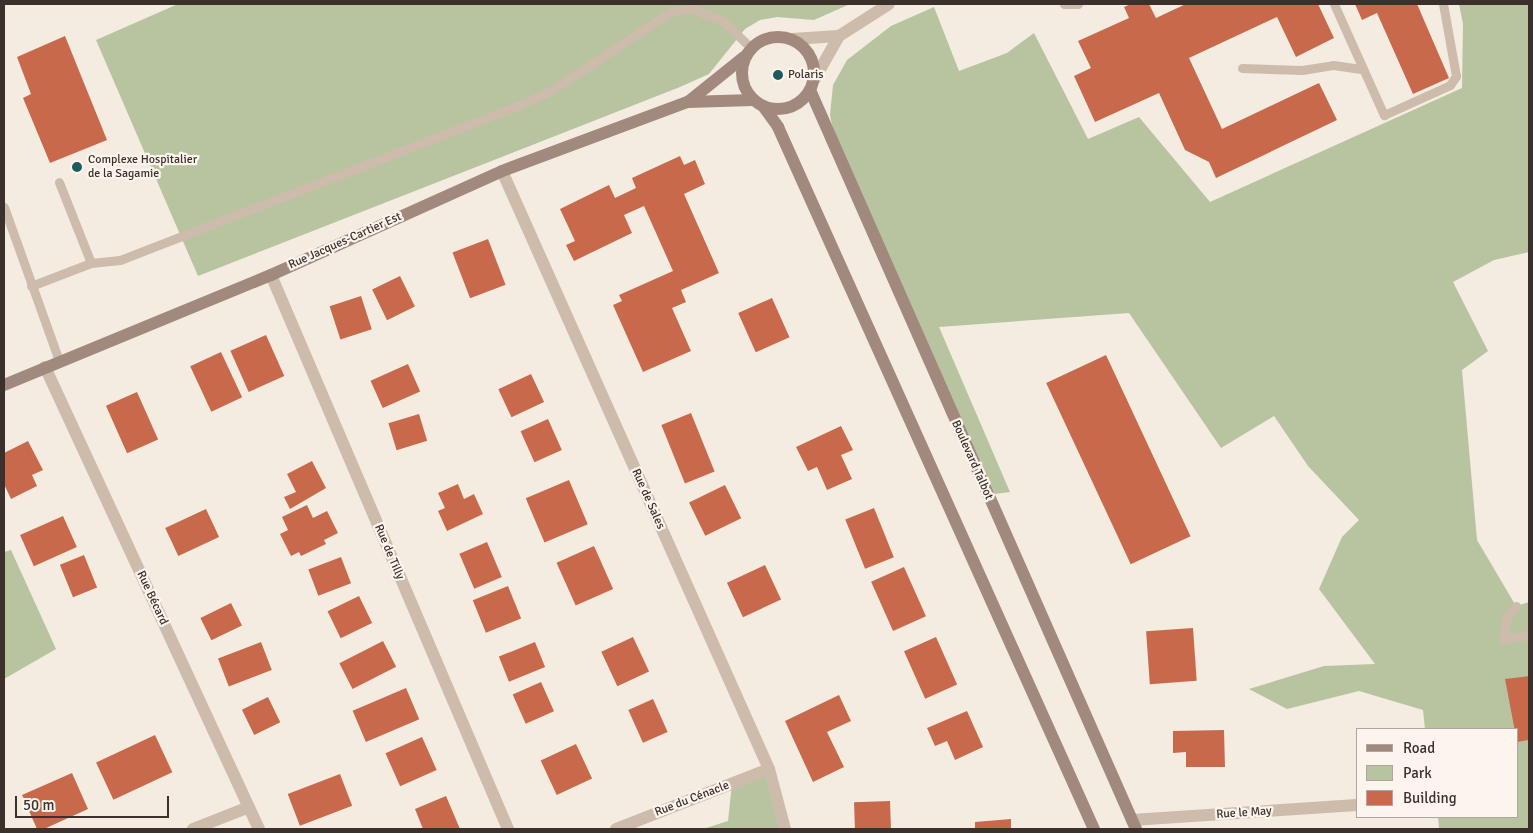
<!DOCTYPE html>
<html>
<head>
<meta charset="utf-8">
<style>
	body { margin:0 }
	#map { position:relative; width:1533px; height:833px; overflow:hidden; background:#f4ebe1; font-family:Signika,sans-serif }
	div>[style] { position:absolute }
	.green>* { inset:0; background:#b8c4a0 }
	.building>* { inset:0; background:#c8694b; transform-origin:0 0 }
	.lane>* { height:9px; margin:-4.5px; padding:0 4.5px; transform-origin:4.5px; border-radius:4.5px; background:#cdbbac }
	.street>* { height:12px; margin:-6px; padding:0 6px; transform-origin:6px; border-radius:6px; background:#cdbbac }
	.secondary>* { height:12px; margin:-6px; padding:0 6px; transform-origin:6px; border-radius:6px; background:#a18a7d }
	.secondary>.ring { margin:-6px; padding:0; box-sizing:content-box; background:none; border:12px solid #a18a7d; border-radius:50% }
	.dots>* { width:14px; height:14px; translate:-50% -50%; box-sizing:border-box; border:2px solid #fbf5ee; border-radius:50% }
	span { translate:-50% -50%; white-space:nowrap; text-align:center; line-height:1.15; -webkit-text-stroke:4.5px #fbf5ee; paint-order:stroke }
	.poi-label { font-size:12px; color:#3b302b }
	.left { translate:0 -50%; text-align:left }
	.street-label { font-size:12px; color:#3b302b }
	.frame { position:absolute; inset:0; border:5px solid #3b302b; pointer-events:none }
	.legend { position:absolute; left:1356px; top:728px; width:162px; height:90px; box-sizing:border-box; background:#fbf5ee; border:1px solid #aea6a0; margin:0; padding:6px 9px; list-style:none; font-size:15px; color:#3b302b }
	.legend li { display:flex; align-items:center; gap:10px; height:25px }
	.legend b { width:25px; border:1px solid #aea6a0 }
	.scale { position:absolute; left:15px; top:796px; width:154px; height:22px; box-sizing:border-box; border:2px solid #3b302b; border-top:0; padding-left:6px; font-size:15px; line-height:18px; white-space:nowrap; color:#3b302b; -webkit-text-stroke:4px #fbf5ee; paint-order:stroke }
</style>
</head>
<body>
<div id="map">
	<div class="green">
		<i style="clip-path:polygon(178px 4px,850px 4px,814px 20px,777px 17px,760px 20px,745px 29px,709px 74px,680px 87px,198px 276px,96px 40px)"></i>
		<i style="clip-path:polygon(1459px 4px,1529px 4px,1529px 252px,1494px 260px,1453px 282px,1488px 351px,1462px 370px,1477px 540px,1516px 606px,1529px 602px,1529px 829px,1439px 829px,1438px 817px,1517px 817px,1517px 729px,1425px 729px,1423px 710px,1359px 691px,1287px 709px,1249px 689px,1324px 666px,1375px 664px,1319px 589px,1342px 537px,1359px 520px,1308px 466px,1274px 416px,1221px 448px,1129px 313px,939px 327px,1010px 492px,995px 494px,835px 140px,830px 115px,833px 85px,847px 60px,891px 26px,934px 7px,959px 71px,1007px 53px,1034px 33px,1088px 139px,1139px 117px,1210px 202px,1462px 88px,1463px 24px)"></i>
		<i style="clip-path:polygon(11px 550px,56px 649px,4px 679px,4px 552px)"></i>
		<i style="clip-path:polygon(769px 769px,785px 829px,703px 829px,728px 821px,732px 784px)"></i>
	</div>
	<div class="building">
		<i style="clip-path:polygon(1131px 4px,1149px 4px,1156px 18px,1186px 4px,1318px 4px,1334px 38px,1296px 57px,1277px 17px,1189px 58px,1222px 129px,1319px 83px,1337px 120px,1216px 178px,1209px 162px,1185px 150px,1159px 93px,1095px 122px,1074px 76px,1091px 68px,1078px 41px,1129px 18px,1124px 7px)"></i>
		<i style="clip-path:polygon(1355px 4px,1417px 4px,1449px 78px,1413px 94px,1377px 13px,1362px 20px)"></i>
		<i style="clip-path:polygon(65px 36px,107px 140px,50px 163px,23px 98px,31px 94px,17px 57px)"></i>
		<i style="clip-path:polygon(680px 156px,684px 165px,695px 160px,705px 184px,684px 194px,719px 273px,681px 290px,686px 302px,672px 308px,691px 351px,643px 372px,613px 305px,622px 301px,619px 295px,673px 271px,644px 206px,624px 215px,632px 233px,574px 261px,566px 245px,575px 241px,560px 209px,609px 185px,615px 198px,636px 188px,632px 178px)"></i>
		<i style="left:488px;top:239px;width:49px;height:38px;rotate:69deg"></i>
		<i style="left:400px;top:276px;width:34px;height:31px;rotate:64deg"></i>
		<i style="left:361px;top:296px;width:35px;height:33px;rotate:72deg"></i>
		<i style="left:772px;top:298px;width:43px;height:37px;rotate:66deg"></i>
		<i style="left:266px;top:335px;width:45px;height:39px;rotate:66deg"></i>
		<i style="left:221px;top:352px;width:50px;height:34px;rotate:65deg"></i>
		<i style="left:1106px;top:355px;width:200px;height:66px;rotate:65deg"></i>
		<i style="left:408px;top:364px;width:30px;height:41px;rotate:66deg"></i>
		<i style="left:531px;top:374px;width:31px;height:36px;rotate:65deg"></i>
		<i style="left:137px;top:392px;width:52px;height:34px;rotate:66deg"></i>
		<i style="left:691px;top:413px;width:63px;height:32px;rotate:68deg"></i>
		<i style="left:419px;top:414px;width:28px;height:32px;rotate:73deg"></i>
		<i style="left:548px;top:419px;width:34px;height:30px;rotate:66deg"></i>
		<i style="clip-path:polygon(841px 426px,853px 450px,841px 455px,852px 479px,827px 490px,817px 467px,808px 471px,796px 447px)"></i>
		<i style="clip-path:polygon(28px 441px,43px 470px,32px 475px,37px 486px,11px 499px,4px 484px,4px 453px)"></i>
		<i style="clip-path:polygon(312px 461px,326px 488px,290px 509px,284px 497px,296px 492px,287px 474px)"></i>
		<i style="left:569px;top:480px;width:48px;height:47px;rotate:67deg"></i>
		<i style="clip-path:polygon(458px 484px,464px 499px,474px 494px,483px 514px,447px 531px,438px 511px,445px 508px,438px 493px)"></i>
		<i style="left:725px;top:485px;width:37px;height:40px;rotate:64deg"></i>
		<i style="clip-path:polygon(307px 505px,313px 518px,327px 511px,338px 533px,324px 540px,326px 544px,301px 556px,299px 552px,291px 556px,280px 534px,288px 530px,282px 517px)"></i>
		<i style="left:874px;top:508px;width:53px;height:31px;rotate:68deg"></i>
		<i style="left:206px;top:509px;width:31px;height:45px;rotate:65deg"></i>
		<i style="left:63px;top:516px;width:34px;height:47px;rotate:66deg"></i>
		<i style="left:487px;top:542px;width:38px;height:30px;rotate:67deg"></i>
		<i style="left:594px;top:546px;width:47px;height:41px;rotate:66deg"></i>
		<i style="left:84px;top:555px;width:35px;height:26px;rotate:68deg"></i>
		<i style="left:341px;top:557px;width:28px;height:35px;rotate:69deg"></i>
		<i style="left:765px;top:565px;width:38px;height:42px;rotate:65deg"></i>
		<i style="left:904px;top:567px;width:54px;height:36px;rotate:66deg"></i>
		<i style="left:508px;top:586px;width:35px;height:38px;rotate:68deg"></i>
		<i style="left:359px;top:596px;width:30px;height:35px;rotate:64deg"></i>
		<i style="left:231px;top:603px;width:25px;height:34px;rotate:64deg"></i>
		<i style="left:1193px;top:628px;width:53px;height:47px;rotate:86deg"></i>
		<i style="left:633px;top:637px;width:38px;height:35px;rotate:65deg"></i>
		<i style="left:936px;top:637px;width:52px;height:35px;rotate:66deg"></i>
		<i style="left:383px;top:641px;width:29px;height:49px;rotate:63deg"></i>
		<i style="left:261px;top:642px;width:30px;height:46px;rotate:69deg"></i>
		<i style="left:535px;top:642px;width:27px;height:39px;rotate:68deg"></i>
		<i style="clip-path:polygon(1529px 676px,1529px 740px,1517px 742px,1505px 679px)"></i>
		<i style="left:541px;top:682px;width:32px;height:31px;rotate:66deg"></i>
		<i style="left:406px;top:688px;width:34px;height:58px;rotate:67deg"></i>
		<i style="clip-path:polygon(839px 695px,851px 721px,827px 732px,844px 767px,813px 782px,785px 721px)"></i>
		<i style="left:268px;top:697px;width:28px;height:29px;rotate:64deg"></i>
		<i style="left:653px;top:699px;width:36px;height:27px;rotate:66deg"></i>
		<i style="clip-path:polygon(967px 711px,983px 747px,955px 760px,947px 741px,935px 746px,927px 728px)"></i>
		<i style="clip-path:polygon(1224px 730px,1225px 767px,1186px 767px,1186px 752px,1173px 753px,1173px 731px)"></i>
		<i style="left:155px;top:735px;width:41px;height:65px;rotate:65deg"></i>
		<i style="left:422px;top:737px;width:36px;height:40px;rotate:66deg"></i>
		<i style="left:576px;top:744px;width:38px;height:39px;rotate:65deg"></i>
		<i style="clip-path:polygon(72px 773px,88px 809px,44px 829px,37px 829px,22px 795px)"></i>
		<i style="left:340px;top:774px;width:34px;height:56px;rotate:69deg"></i>
		<i style="clip-path:polygon(446px 796px,460px 829px,423px 829px,415px 809px)"></i>
		<i style="left:890px;top:801px;width:28px;height:36px;rotate:88deg"></i>
		<i style="clip-path:polygon(1011px 819px,1011px 829px,975px 829px,975px 822px)"></i>
	</div>
	<div class="lane">
		<i style="left:1064px;top:4px;width:14px"></i>
		<i style="left:1334px;top:4px;width:122px;rotate:65.8deg"></i>
		<i style="left:1384px;top:115px;width:72px;rotate:-24.4deg"></i>
		<i style="left:1450px;top:85px;width:11px;rotate:-56deg"></i>
		<i style="left:1456px;top:76px;width:73px;rotate:-100.2deg"></i>
		<i style="left:1242px;top:68px;width:60px;rotate:1.9deg"></i>
		<i style="left:1302px;top:70px;width:31px;rotate:-9deg"></i>
		<i style="left:1333px;top:65px;width:30px;rotate:8deg"></i>
		<i style="left:4px;top:207px;width:164px;rotate:70.3deg"></i>
		<i style="left:91px;top:263px;width:29px;rotate:-6deg"></i>
		<i style="left:120px;top:260px;width:424px;rotate:-21.2deg"></i>
		<i style="left:515px;top:107px;width:41px;rotate:-24.7deg"></i>
		<i style="left:552px;top:90px;width:141px;rotate:-33.5deg"></i>
		<i style="left:670px;top:12px;width:22px;rotate:-10deg"></i>
		<i style="left:692px;top:8px;width:34px;rotate:23deg"></i>
		<i style="left:723px;top:21px;width:39px;rotate:44deg"></i>
		<i style="left:31px;top:286px;width:64px;rotate:-21deg"></i>
		<i style="left:91px;top:263px;width:87px;rotate:-111.6deg"></i>
		<i style="left:1516px;top:606px;width:14px;rotate:129deg"></i>
		<i style="left:1507px;top:617px;width:22px;rotate:100deg"></i>
		<i style="left:1503px;top:639px;width:26px;rotate:-9deg"></i>
	</div>
	<div class="street">
		<i style="left:792px;top:39px;width:47px;rotate:-3.7deg"></i>
		<i style="left:814px;top:80px;width:51px;rotate:-60.4deg"></i>
		<i style="left:839px;top:36px;width:59px;rotate:-32.6deg"></i>
		<i style="left:502px;top:171px;width:655px;rotate:65.94deg"></i>
		<i style="left:769px;top:769px;width:62px;rotate:75.1deg"></i>
		<i style="left:271px;top:275px;width:603px;rotate:66.84deg"></i>
		<i style="left:45px;top:367px;width:509px;rotate:65.15deg"></i>
		<i style="left:1132px;top:820px;width:225px;rotate:-3.8deg"></i>
		<i style="left:193px;top:829px;width:60px;rotate:-21.4deg"></i>
		<i style="left:616px;top:829px;width:164px;rotate:-21.4deg"></i>
	</div>
	<div class="secondary">
		<i class="ring" style="left:742px;top:37px;width:60px;height:60px"></i>
		<i style="left:810px;top:90px;width:808px;rotate:66.2deg"></i>
		<i style="left:688px;top:102px;width:72px;rotate:-38.8deg"></i>
		<i style="left:763px;top:106px;width:26px;rotate:54deg"></i>
		<i style="left:778px;top:127px;width:770px;rotate:65.77deg"></i>
		<i style="left:4px;top:385px;width:289px;rotate:-22.4deg"></i>
		<i style="left:271px;top:275px;width:253px;rotate:-24.2deg"></i>
		<i style="left:502px;top:171px;width:198px;rotate:-20.4deg"></i>
		<i style="left:688px;top:102px;width:65px;rotate:-1.8deg"></i>
	</div>
	<div class="dots">
		<i style="left:778px;top:75px;background:#1f5a5e"></i>
		<i style="left:77px;top:167px;background:#1f5a5e"></i>
	</div>
	<div class="poi-label">
		<span class="left" style="left:788px;top:75px">Polaris</span>
		<span class="left" style="left:88px;top:167px">Complexe Hospitalier<br>de la Sagamie</span>
	</div>
	<div class="street-label">
		<span style="left:345px;top:241px;rotate:-24deg">Rue Jacques-Cartier Est</span>
		<span style="left:972px;top:460px;rotate:66deg">Boulevard Talbot</span>
		<span style="left:648px;top:499px;rotate:66deg">Rue de Sales</span>
		<span style="left:389px;top:552px;rotate:67deg">Rue de Tilly</span>
		<span style="left:152px;top:598px;rotate:65deg">Rue Bécard</span>
		<span style="left:692px;top:799px;rotate:-21deg">Rue du Cénacle</span>
		<span style="left:1244px;top:813px;rotate:-4deg">Rue le May</span>
	</div>
	<div class="frame"></div>
	<ul class="legend">
	<li><b style="height:6px;background:#a18a7d"></b>Road</li>
	<li><b style="height:14px;background:#b8c4a0"></b>Park</li>
	<li><b style="height:14px;background:#c8694b"></b>Building</li>
	</ul>
	<div class="scale">50 m</div>
</div>
</body>
</html>
